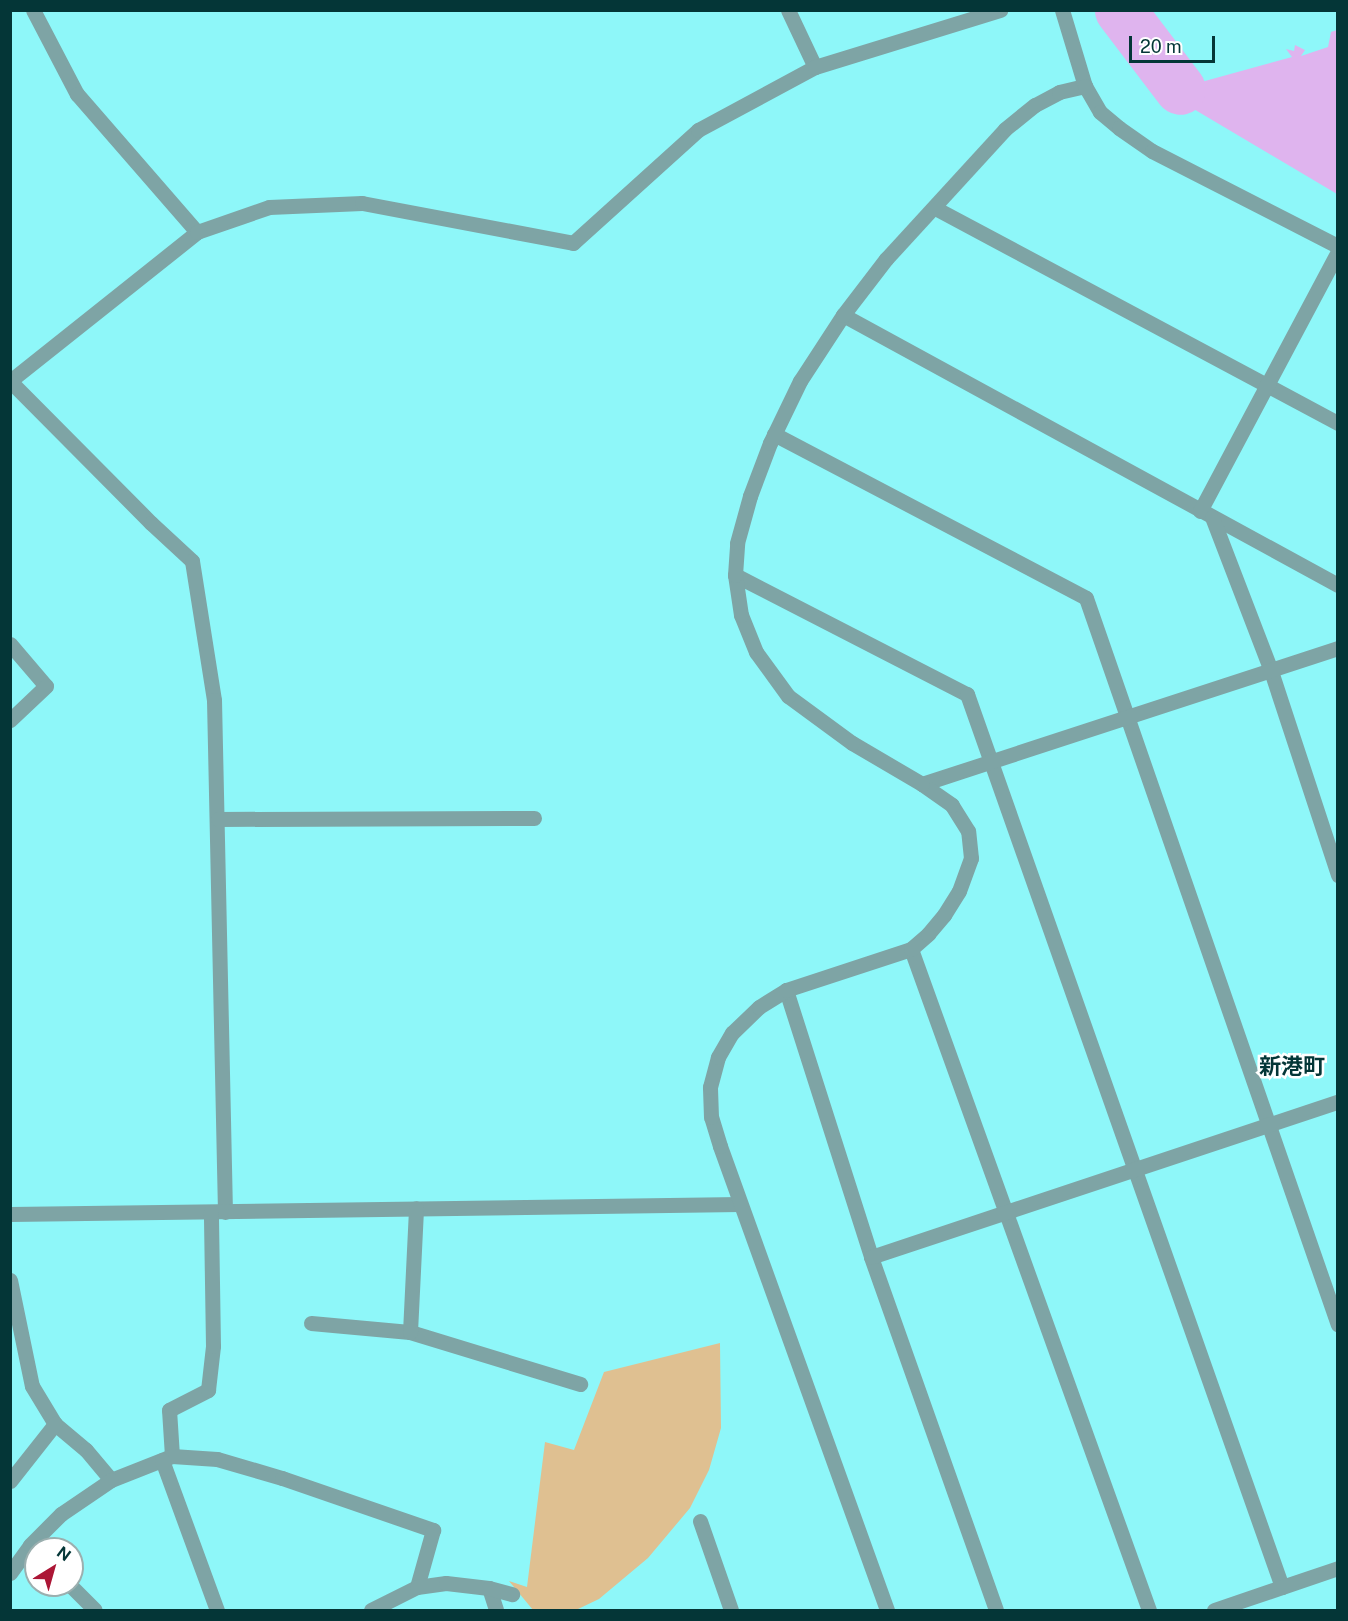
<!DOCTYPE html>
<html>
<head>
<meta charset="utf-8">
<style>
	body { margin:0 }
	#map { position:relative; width:1348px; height:1621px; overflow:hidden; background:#8ef7f9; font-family:"Public Sans","Noto Sans JP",sans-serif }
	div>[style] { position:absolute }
	.green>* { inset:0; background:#dfc091 }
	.water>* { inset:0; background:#dfb4ee }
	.river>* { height:51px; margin:-25.5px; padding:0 25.5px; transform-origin:25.5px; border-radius:25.5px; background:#dfb4ee }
	.minor>* { height:15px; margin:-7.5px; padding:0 7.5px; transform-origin:7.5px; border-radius:7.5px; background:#7ea4a5 }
	.tertiary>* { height:15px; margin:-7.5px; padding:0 7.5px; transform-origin:7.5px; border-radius:7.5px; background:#7ea4a5 }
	span { translate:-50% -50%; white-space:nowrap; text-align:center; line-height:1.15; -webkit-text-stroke:5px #fff; paint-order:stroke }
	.quarter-label { font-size:22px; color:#043637; font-weight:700 }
	.frame { position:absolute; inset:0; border:12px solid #043637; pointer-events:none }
	.north { position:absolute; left:24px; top:1537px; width:60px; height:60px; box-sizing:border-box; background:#fff; border:2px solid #9bafaf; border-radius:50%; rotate:37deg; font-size:16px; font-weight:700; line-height:24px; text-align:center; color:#043637 }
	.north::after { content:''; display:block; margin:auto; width:21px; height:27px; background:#ac1636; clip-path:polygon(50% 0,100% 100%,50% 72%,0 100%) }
	.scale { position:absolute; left:1129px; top:36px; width:86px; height:27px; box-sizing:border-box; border:3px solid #043637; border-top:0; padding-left:8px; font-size:18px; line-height:21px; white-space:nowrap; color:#043637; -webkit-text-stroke:4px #fff; paint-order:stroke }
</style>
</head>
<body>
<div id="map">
	<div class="green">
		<i style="clip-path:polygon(720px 1343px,721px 1428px,709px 1470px,690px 1508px,648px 1558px,599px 1599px,576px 1610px,533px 1610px,509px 1581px,527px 1587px,545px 1442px,574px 1450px,604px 1372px)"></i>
	</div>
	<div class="water">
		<i style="clip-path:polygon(1337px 30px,1337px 194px,1165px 92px,1292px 57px,1286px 49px,1294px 51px,1295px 45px,1305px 50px,1301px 56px,1328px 47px,1331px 32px)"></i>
	</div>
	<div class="river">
		<i style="left:1120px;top:10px;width:99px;rotate:52.8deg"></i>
	</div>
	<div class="minor">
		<i style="left:33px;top:10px;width:95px;rotate:62.4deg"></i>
		<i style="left:77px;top:94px;width:183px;rotate:49deg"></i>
		<i style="left:788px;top:10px;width:63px;rotate:64.7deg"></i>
		<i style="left:935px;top:208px;width:457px;rotate:28.1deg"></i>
		<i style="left:843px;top:315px;width:564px;rotate:28.61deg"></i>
		<i style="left:10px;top:381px;width:239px;rotate:-38.5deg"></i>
		<i style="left:197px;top:232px;width:76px;rotate:-19.1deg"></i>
		<i style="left:269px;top:207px;width:93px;rotate:-2.5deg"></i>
		<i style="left:362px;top:203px;width:215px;rotate:10.7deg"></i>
		<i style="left:573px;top:243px;width:169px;rotate:-42.1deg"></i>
		<i style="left:698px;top:130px;width:133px;rotate:-28.3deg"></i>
		<i style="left:815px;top:67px;width:194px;rotate:-17.1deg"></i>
		<i style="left:10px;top:381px;width:200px;rotate:45.2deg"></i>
		<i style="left:151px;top:523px;width:56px;rotate:42.8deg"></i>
		<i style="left:192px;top:561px;width:141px;rotate:81deg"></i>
		<i style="left:214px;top:700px;width:512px;rotate:88.77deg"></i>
		<i style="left:774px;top:434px;width:352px;rotate:27.7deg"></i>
		<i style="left:1086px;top:598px;width:769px;rotate:70.88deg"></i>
		<i style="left:1200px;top:511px;width:294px;rotate:-62deg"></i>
		<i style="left:1212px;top:517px;width:165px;rotate:69deg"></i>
		<i style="left:1271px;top:671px;width:215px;rotate:71.8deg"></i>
		<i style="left:735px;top:575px;width:261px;rotate:27.2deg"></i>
		<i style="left:967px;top:694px;width:947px;rotate:70.57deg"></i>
		<i style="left:10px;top:644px;width:55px;rotate:49.4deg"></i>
		<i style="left:46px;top:686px;width:50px;rotate:136.6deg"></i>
		<i style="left:922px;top:784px;width:438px;rotate:-18.1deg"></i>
		<i style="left:218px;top:819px;width:316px;rotate:-0.2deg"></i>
		<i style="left:911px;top:949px;width:703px;rotate:70.2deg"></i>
		<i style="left:786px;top:990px;width:280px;rotate:72.3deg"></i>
		<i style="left:871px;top:1257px;width:374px;rotate:70.5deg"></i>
		<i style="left:10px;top:1214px;width:730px;rotate:-0.78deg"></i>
		<i style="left:871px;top:1257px;width:492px;rotate:-18.4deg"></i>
		<i style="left:10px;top:1280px;width:108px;rotate:78.3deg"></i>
		<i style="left:32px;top:1386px;width:44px;rotate:58.8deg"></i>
		<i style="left:55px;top:1424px;width:40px;rotate:40deg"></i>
		<i style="left:86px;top:1450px;width:39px;rotate:50deg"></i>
		<i style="left:111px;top:1480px;width:66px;rotate:-21.5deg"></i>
		<i style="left:172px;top:1456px;width:46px;rotate:-93.7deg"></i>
		<i style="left:169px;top:1410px;width:44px;rotate:-27.1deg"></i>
		<i style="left:208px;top:1390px;width:44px;rotate:-83.5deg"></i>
		<i style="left:213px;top:1346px;width:134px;rotate:-90.9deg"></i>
		<i style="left:311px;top:1323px;width:99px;rotate:5.2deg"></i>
		<i style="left:410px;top:1332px;width:178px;rotate:17deg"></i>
		<i style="left:410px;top:1332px;width:124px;rotate:-87.2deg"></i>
		<i style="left:172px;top:1456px;width:45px;rotate:3.8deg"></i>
		<i style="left:217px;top:1459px;width:68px;rotate:16.3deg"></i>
		<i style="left:282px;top:1478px;width:160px;rotate:19deg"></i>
		<i style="left:433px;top:1530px;width:59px;rotate:105.7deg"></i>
		<i style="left:162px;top:1460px;width:160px;rotate:69.9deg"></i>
		<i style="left:10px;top:1481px;width:73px;rotate:-51.7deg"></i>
		<i style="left:700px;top:1521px;width:94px;rotate:70.8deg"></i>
		<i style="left:10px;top:1573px;width:34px;rotate:-54deg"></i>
		<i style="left:30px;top:1545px;width:44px;rotate:-45deg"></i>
		<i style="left:61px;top:1514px;width:60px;rotate:-34.2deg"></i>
		<i style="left:70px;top:1585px;width:35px;rotate:45deg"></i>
		<i style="left:489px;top:1588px;width:23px;rotate:72deg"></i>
		<i style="left:371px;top:1610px;width:51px;rotate:-26.6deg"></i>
		<i style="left:417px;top:1587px;width:29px;rotate:-8deg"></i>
		<i style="left:446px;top:1583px;width:43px;rotate:6.6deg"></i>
		<i style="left:489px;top:1588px;width:24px;rotate:15deg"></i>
		<i style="left:887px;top:1610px;width:493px;rotate:-109.8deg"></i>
		<i style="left:720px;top:1146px;width:30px;rotate:-107deg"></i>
		<i style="left:711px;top:1117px;width:30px;rotate:-92deg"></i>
		<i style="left:710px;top:1087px;width:31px;rotate:-75deg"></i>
		<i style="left:718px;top:1057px;width:28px;rotate:-60deg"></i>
		<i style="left:732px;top:1033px;width:37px;rotate:-44deg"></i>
		<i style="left:759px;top:1007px;width:32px;rotate:-32deg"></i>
		<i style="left:786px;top:990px;width:132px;rotate:-18.2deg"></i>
		<i style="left:911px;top:949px;width:23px;rotate:-41deg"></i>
		<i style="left:928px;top:934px;width:25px;rotate:-50deg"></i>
		<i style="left:944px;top:915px;width:28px;rotate:-58deg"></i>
		<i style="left:959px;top:891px;width:35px;rotate:-70deg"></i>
		<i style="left:971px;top:858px;width:27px;rotate:-96deg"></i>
		<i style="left:968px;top:831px;width:31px;rotate:-122deg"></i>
		<i style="left:952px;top:805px;width:37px;rotate:-145deg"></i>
		<i style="left:922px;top:784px;width:81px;rotate:-149.6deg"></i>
		<i style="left:852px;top:743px;width:79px;rotate:-143.7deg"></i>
		<i style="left:788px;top:696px;width:54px;rotate:-126deg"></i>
		<i style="left:756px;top:652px;width:40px;rotate:-112deg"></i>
		<i style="left:741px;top:615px;width:40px;rotate:-98.5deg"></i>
		<i style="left:735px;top:575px;width:32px;rotate:-86deg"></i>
		<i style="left:737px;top:543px;width:49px;rotate:-74.5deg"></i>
		<i style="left:750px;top:496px;width:57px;rotate:-69.3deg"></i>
		<i style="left:770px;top:443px;width:69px;rotate:-64.2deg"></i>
		<i style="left:800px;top:381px;width:79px;rotate:-56.9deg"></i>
		<i style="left:843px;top:315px;width:71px;rotate:-52.5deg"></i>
		<i style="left:886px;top:259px;width:176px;rotate:-47.5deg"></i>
		<i style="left:1005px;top:129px;width:38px;rotate:-39deg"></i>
		<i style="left:1035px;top:105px;width:27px;rotate:-28deg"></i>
		<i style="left:1059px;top:92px;width:27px;rotate:-13deg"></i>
	</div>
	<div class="tertiary">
		<i style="left:1062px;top:10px;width:79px;rotate:73.2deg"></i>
		<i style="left:1085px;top:86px;width:30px;rotate:60deg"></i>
		<i style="left:1100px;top:112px;width:25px;rotate:40deg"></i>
		<i style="left:1119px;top:128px;width:40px;rotate:34.9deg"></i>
		<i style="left:1152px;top:151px;width:209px;rotate:27.1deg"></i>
		<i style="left:1214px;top:1610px;width:131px;rotate:-18.7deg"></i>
	</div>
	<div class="quarter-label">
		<span style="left:1292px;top:1067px">新港町</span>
	</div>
	<div class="frame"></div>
	<div class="north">N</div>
	<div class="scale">20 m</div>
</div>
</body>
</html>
